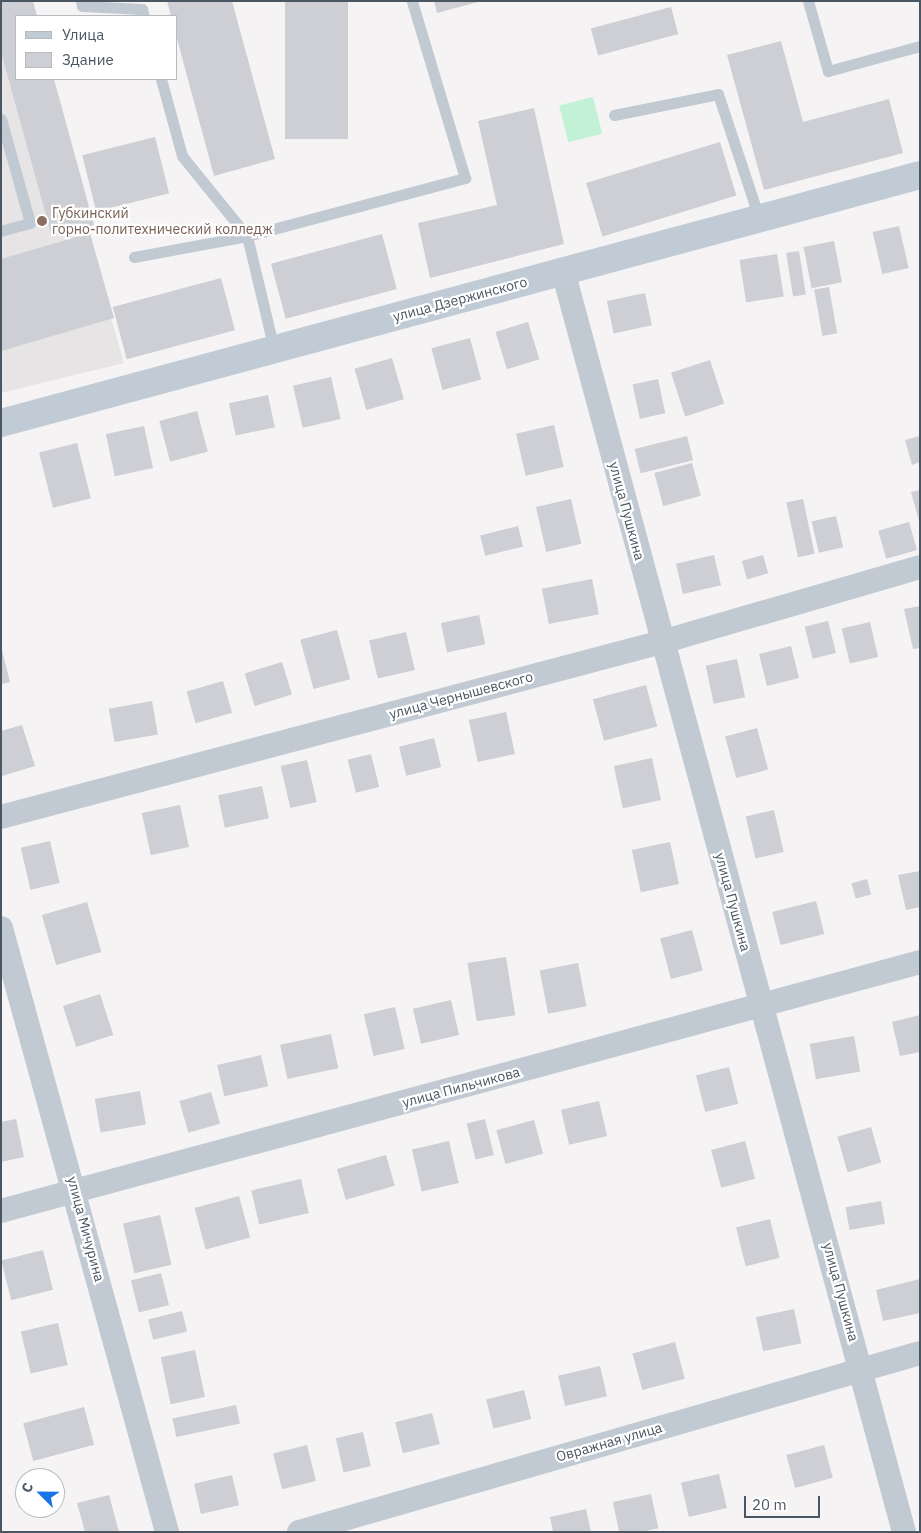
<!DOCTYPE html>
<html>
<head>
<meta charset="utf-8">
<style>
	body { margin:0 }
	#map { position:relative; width:921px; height:1533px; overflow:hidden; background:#f5f3f3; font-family:"IBM Plex Sans",sans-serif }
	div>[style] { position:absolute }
	.education>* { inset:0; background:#e6e4e5 }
	.green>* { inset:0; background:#c3f1d5; transform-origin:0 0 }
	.building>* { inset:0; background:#cdcfd5; transform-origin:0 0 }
	.lane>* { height:11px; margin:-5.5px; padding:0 5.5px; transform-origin:5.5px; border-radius:5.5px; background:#c1cad2 }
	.street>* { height:24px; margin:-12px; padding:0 12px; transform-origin:12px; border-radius:12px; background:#c1cad2 }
	.secondary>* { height:28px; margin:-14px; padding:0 14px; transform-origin:14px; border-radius:14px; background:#c1cbd6 }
	.dots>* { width:14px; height:14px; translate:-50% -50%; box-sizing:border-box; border:2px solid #fff; border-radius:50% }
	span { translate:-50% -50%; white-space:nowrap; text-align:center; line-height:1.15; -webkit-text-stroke:4.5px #fff; paint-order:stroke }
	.education-label { font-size:14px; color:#785e54 }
	.left { translate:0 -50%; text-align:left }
	.street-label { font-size:14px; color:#4a5661 }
	.frame { position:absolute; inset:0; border:2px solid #4a5661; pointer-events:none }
	.legend { position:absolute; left:15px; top:15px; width:162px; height:65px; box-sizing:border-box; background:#fff; border:1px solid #b7bbc0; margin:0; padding:6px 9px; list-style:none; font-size:15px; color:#4a5661 }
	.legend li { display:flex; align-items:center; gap:10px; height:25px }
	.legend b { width:25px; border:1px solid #b7bbc0 }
	.north { position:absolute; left:15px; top:1468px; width:50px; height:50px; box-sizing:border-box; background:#fff; border:1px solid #b7bbc0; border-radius:50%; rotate:293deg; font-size:14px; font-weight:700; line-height:20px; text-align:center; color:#4a5661 }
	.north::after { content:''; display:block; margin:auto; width:18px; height:22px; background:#1a73e8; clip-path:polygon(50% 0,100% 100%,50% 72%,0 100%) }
	.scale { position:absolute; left:744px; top:1496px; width:76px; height:22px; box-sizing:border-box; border:2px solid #4a5661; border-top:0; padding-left:6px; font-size:15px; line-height:18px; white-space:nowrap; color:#4a5661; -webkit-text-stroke:4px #fff; paint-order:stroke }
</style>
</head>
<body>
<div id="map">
	<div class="education">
		<i style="clip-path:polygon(1px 1px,20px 1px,24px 16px,16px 16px,16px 79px,42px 79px,124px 363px,1px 393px)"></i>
	</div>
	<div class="green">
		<i style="left:593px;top:97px;width:38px;height:35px;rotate:76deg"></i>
	</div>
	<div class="building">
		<i style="clip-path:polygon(1px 1px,33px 1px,37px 16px,16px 16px,16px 79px,54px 79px,94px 225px,52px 237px,1px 52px)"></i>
		<i style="clip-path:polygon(167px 1px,232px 1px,275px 159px,214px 176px,176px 35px,176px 16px,171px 16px)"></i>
		<i style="left:285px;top:1px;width:63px;height:138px"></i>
		<i style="clip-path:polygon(434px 1px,478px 1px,478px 2px,437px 13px)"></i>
		<i style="left:671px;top:7px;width:28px;height:83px;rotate:75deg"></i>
		<i style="clip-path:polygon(781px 41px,803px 122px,889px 99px,903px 153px,764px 190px,727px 55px)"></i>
		<i style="clip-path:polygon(534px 108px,564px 244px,430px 278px,418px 223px,497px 205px,478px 121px)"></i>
		<i style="left:155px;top:137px;width:58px;height:75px;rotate:76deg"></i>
		<i style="left:720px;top:142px;width:56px;height:140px;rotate:73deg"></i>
		<i style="left:899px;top:226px;width:43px;height:27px;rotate:77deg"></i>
		<i style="clip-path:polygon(90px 233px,114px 318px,1px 351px,1px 259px)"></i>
		<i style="left:382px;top:234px;width:57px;height:115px;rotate:75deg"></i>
		<i style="left:834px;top:241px;width:42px;height:31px;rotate:79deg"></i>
		<i style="left:799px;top:251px;width:44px;height:13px;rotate:81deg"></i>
		<i style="left:777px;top:254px;width:43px;height:38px;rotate:81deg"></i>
		<i style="left:221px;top:278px;width:54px;height:112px;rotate:75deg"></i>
		<i style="left:829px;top:287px;width:47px;height:15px;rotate:80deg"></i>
		<i style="left:645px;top:293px;width:33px;height:39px;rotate:78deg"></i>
		<i style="left:528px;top:322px;width:39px;height:34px;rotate:73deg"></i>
		<i style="left:470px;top:338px;width:43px;height:40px;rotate:75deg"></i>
		<i style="left:392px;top:358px;width:43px;height:39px;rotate:74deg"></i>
		<i style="left:710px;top:360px;width:46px;height:41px;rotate:72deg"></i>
		<i style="left:331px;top:377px;width:43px;height:39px;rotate:77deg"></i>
		<i style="left:658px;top:379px;width:35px;height:26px;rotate:78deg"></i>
		<i style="left:268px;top:395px;width:33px;height:40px;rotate:78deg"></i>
		<i style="left:197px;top:411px;width:42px;height:39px;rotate:75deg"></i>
		<i style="left:554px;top:425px;width:43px;height:39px;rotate:77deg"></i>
		<i style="left:144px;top:426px;width:43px;height:39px;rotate:78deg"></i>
		<i style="left:687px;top:436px;width:25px;height:54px;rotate:76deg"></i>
		<i style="clip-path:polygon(920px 436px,920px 462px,912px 465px,905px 440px)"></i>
		<i style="left:77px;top:443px;width:57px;height:39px;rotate:76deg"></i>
		<i style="left:692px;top:463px;width:34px;height:39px;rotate:75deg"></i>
		<i style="clip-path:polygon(920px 490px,920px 521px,919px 521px,911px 492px)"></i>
		<i style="left:571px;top:499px;width:46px;height:36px;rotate:77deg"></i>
		<i style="left:803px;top:499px;width:56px;height:17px;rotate:78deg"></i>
		<i style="left:836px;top:516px;width:32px;height:25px;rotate:77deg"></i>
		<i style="left:909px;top:522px;width:29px;height:32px;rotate:74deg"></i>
		<i style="left:518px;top:526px;width:21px;height:39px;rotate:76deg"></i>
		<i style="left:714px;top:555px;width:31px;height:39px;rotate:77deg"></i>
		<i style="left:763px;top:555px;width:19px;height:22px;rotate:74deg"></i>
		<i style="left:592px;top:579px;width:36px;height:51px;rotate:79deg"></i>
		<i style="clip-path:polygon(920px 606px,920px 648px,913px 649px,904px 609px)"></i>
		<i style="left:479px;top:615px;width:30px;height:39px;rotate:78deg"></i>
		<i style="left:828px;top:621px;width:33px;height:24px;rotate:76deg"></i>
		<i style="left:870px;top:622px;width:36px;height:29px;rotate:77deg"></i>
		<i style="left:337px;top:630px;width:51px;height:38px;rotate:75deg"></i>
		<i style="left:406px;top:632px;width:39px;height:38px;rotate:77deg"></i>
		<i style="clip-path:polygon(1px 646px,10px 682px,1px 684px)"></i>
		<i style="left:791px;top:646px;width:33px;height:33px;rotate:76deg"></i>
		<i style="left:737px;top:659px;width:39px;height:32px;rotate:78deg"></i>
		<i style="left:282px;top:662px;width:34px;height:39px;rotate:73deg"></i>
		<i style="left:223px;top:681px;width:33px;height:38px;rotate:74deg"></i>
		<i style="left:646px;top:685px;width:43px;height:55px;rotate:75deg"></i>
		<i style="left:152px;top:701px;width:34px;height:44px;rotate:80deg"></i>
		<i style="left:506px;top:712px;width:43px;height:38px;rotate:78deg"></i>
		<i style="clip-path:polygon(22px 725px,35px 766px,2px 776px,1px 731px)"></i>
		<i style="left:757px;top:728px;width:43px;height:33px;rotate:75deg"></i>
		<i style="left:434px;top:738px;width:30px;height:36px;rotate:76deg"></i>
		<i style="left:371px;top:754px;width:34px;height:24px;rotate:76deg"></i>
		<i style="left:652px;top:758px;width:43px;height:39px;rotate:78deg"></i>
		<i style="left:307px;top:760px;width:43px;height:27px;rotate:77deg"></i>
		<i style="left:262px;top:786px;width:33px;height:45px;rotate:78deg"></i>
		<i style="left:180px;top:805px;width:43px;height:39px;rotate:78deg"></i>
		<i style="left:774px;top:810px;width:43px;height:29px;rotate:77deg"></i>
		<i style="left:50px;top:841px;width:43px;height:30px;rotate:77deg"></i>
		<i style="left:670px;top:842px;width:43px;height:39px;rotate:78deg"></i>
		<i style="clip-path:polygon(920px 871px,920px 907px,906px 910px,898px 875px)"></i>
		<i style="left:867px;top:879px;width:16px;height:16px;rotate:75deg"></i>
		<i style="left:816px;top:901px;width:34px;height:45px;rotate:76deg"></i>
		<i style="left:87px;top:902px;width:52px;height:47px;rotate:74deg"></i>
		<i style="left:692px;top:930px;width:42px;height:33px;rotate:75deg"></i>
		<i style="left:506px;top:957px;width:59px;height:39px;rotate:81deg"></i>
		<i style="left:578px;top:963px;width:44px;height:39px;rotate:79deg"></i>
		<i style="left:100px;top:994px;width:43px;height:39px;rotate:72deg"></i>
		<i style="left:451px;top:1000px;width:36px;height:39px;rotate:77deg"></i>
		<i style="left:395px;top:1007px;width:43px;height:32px;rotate:77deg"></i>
		<i style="clip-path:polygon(920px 1015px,920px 1052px,900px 1056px,892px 1022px)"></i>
		<i style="left:331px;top:1034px;width:35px;height:52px;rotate:78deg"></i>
		<i style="left:854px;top:1036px;width:36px;height:45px;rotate:80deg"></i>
		<i style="left:261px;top:1055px;width:32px;height:45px;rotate:77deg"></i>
		<i style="left:729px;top:1067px;width:38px;height:34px;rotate:76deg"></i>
		<i style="left:140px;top:1091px;width:34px;height:46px;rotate:80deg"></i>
		<i style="left:211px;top:1092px;width:33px;height:33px;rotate:74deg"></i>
		<i style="left:599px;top:1101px;width:36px;height:39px;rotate:77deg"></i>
		<i style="clip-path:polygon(16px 1119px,24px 1157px,1px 1162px,1px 1122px)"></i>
		<i style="left:485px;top:1119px;width:37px;height:19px;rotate:76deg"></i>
		<i style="left:534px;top:1120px;width:35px;height:39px;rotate:75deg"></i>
		<i style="left:871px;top:1127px;width:37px;height:35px;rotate:74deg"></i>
		<i style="left:449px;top:1141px;width:43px;height:38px;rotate:77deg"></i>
		<i style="left:745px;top:1141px;width:39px;height:35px;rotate:75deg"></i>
		<i style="left:386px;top:1155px;width:32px;height:51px;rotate:74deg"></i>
		<i style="left:301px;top:1179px;width:35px;height:51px;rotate:77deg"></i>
		<i style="left:239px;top:1196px;width:43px;height:46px;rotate:75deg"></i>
		<i style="left:881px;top:1201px;width:23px;height:36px;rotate:80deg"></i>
		<i style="left:160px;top:1215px;width:51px;height:38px;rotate:77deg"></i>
		<i style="left:770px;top:1219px;width:40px;height:35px;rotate:76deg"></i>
		<i style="left:43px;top:1250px;width:41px;height:43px;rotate:76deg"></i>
		<i style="left:161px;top:1273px;width:33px;height:31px;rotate:76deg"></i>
		<i style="clip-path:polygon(920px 1279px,920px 1313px,883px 1321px,876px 1290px)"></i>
		<i style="left:794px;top:1309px;width:35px;height:39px;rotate:78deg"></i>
		<i style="left:182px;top:1311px;width:21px;height:35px;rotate:76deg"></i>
		<i style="left:58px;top:1323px;width:43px;height:38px;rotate:77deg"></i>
		<i style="left:675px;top:1342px;width:38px;height:44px;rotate:75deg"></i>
		<i style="left:195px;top:1350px;width:48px;height:35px;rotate:78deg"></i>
		<i style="left:600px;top:1366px;width:31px;height:43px;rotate:77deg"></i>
		<i style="left:524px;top:1390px;width:30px;height:39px;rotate:76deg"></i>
		<i style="left:236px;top:1405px;width:19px;height:65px;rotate:78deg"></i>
		<i style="left:84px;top:1407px;width:39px;height:63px;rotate:75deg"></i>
		<i style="left:432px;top:1413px;width:32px;height:38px;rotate:76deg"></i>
		<i style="left:363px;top:1432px;width:35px;height:28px;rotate:77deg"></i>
		<i style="left:307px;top:1445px;width:37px;height:35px;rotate:76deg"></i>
		<i style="left:824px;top:1445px;width:34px;height:39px;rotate:75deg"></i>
		<i style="left:719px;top:1474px;width:35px;height:39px;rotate:77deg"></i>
		<i style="left:232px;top:1475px;width:31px;height:39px;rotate:77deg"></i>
		<i style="left:651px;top:1494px;width:35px;height:39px;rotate:78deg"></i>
		<i style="clip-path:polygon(109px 1495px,119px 1532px,85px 1532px,77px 1503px)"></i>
		<i style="clip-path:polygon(586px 1509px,591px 1532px,553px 1532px,550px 1517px)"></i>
	</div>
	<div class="lane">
		<i style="left:81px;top:1px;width:5px;rotate:79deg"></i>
		<i style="left:82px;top:6px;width:60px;rotate:2.9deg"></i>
		<i style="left:142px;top:9px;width:7px;rotate:74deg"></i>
		<i style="left:808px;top:1px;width:73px;rotate:74.1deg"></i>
		<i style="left:828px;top:71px;width:95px;rotate:-15.2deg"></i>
		<i style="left:161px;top:79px;width:80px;rotate:74.7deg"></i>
		<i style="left:182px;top:156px;width:103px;rotate:50.9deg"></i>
		<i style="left:247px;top:236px;width:116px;rotate:76.6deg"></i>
		<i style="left:614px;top:115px;width:106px;rotate:-11.4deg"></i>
		<i style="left:718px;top:94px;width:131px;rotate:71.7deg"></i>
		<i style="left:1px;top:119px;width:108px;rotate:74.4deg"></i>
		<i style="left:30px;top:223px;width:30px;rotate:165deg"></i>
		<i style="left:134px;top:257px;width:115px;rotate:-10.5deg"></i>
		<i style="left:247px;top:236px;width:226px;rotate:-14.9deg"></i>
		<i style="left:465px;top:178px;width:185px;rotate:-106.7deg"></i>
	</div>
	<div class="street">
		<i style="left:563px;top:271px;width:1306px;rotate:74.87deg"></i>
		<i style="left:1px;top:817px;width:684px;rotate:-14.83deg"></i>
		<i style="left:662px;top:642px;width:269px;rotate:-16.2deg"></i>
		<i style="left:1px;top:928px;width:626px;rotate:74.63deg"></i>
		<i style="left:1px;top:1211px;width:952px;rotate:-15.16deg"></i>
		<i style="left:299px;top:1532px;width:646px;rotate:-16.08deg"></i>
	</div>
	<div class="secondary">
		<i style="left:1px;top:423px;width:952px;rotate:-15.1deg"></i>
	</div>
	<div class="dots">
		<i style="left:42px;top:221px;background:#8d6e63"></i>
	</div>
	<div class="education-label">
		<span class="left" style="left:52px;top:221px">Губкинский<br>горно-политехнический колледж</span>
	</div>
	<div class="street-label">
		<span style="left:460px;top:299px;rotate:-15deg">улица Дзержинского</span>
		<span style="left:627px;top:511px;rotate:75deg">улица Пушкина</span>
		<span style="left:461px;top:695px;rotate:-15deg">улица Чернышевского</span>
		<span style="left:733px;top:902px;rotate:75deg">улица Пушкина</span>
		<span style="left:461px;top:1087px;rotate:-15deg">улица Пильчикова</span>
		<span style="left:86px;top:1229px;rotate:75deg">улица Мичурина</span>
		<span style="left:841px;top:1292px;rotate:75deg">улица Пушкина</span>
		<span style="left:609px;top:1442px;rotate:-16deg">Овражная улица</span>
	</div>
	<div class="frame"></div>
	<ul class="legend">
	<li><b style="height:6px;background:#c1cbd6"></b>Улица</li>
	<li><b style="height:14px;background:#cdcfd5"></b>Здание</li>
	</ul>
	<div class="north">С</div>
	<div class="scale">20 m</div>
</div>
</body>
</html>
